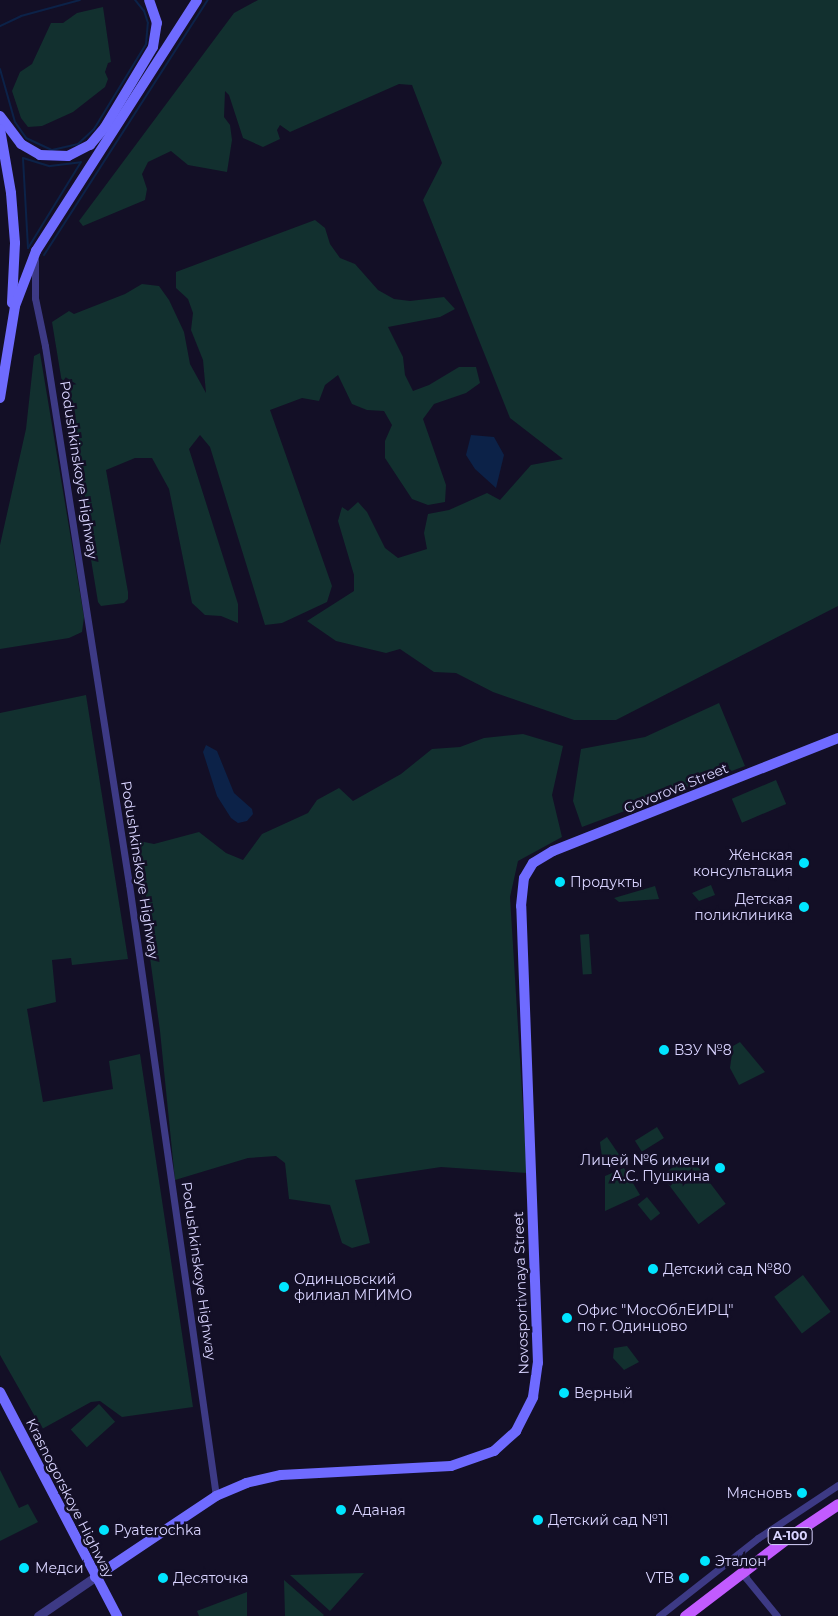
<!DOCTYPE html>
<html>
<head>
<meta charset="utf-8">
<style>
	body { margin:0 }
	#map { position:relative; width:838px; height:1616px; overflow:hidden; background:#130f26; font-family:Montserrat,sans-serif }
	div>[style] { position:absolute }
	.green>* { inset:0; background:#12302f; transform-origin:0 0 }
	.water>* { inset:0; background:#0c2248 }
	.stream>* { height:2px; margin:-1px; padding:0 1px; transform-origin:1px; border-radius:1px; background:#0c2248 }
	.minor>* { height:7px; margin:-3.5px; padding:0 3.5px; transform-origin:3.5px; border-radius:3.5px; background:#3d3a85 }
	.tertiary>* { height:9px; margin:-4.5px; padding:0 4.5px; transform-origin:4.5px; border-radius:4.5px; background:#3d3a85 }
	.secondary>* { height:10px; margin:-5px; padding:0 5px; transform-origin:5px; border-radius:5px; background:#6f6bff }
	.primary>* { height:11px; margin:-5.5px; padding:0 5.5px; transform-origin:5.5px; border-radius:5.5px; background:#c25bff }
	.dots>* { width:14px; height:14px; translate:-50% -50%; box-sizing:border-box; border:2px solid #130f26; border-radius:50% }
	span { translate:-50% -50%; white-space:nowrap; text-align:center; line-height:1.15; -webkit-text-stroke:5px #130f26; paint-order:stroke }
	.shield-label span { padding:1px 4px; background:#130f26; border:1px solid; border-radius:4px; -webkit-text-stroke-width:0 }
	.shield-label { font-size:12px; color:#d9d4ff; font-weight:700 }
	.street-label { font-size:14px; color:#d9d4ff }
	.poi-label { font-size:14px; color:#d9d4ff }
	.right { translate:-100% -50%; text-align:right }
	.left { translate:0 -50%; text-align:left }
</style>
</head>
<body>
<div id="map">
	<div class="green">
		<i style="clip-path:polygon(258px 0,838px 0,838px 606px,616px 720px,574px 720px,493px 692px,456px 673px,434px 672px,400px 649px,386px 653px,336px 641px,307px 621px,354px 591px,354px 575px,338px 521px,342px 507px,348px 511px,358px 502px,367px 512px,385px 548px,398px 558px,427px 549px,424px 533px,428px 514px,449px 510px,487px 493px,500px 500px,531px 465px,563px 459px,510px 418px,423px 200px,442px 163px,412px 85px,399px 84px,290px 132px,280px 125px,277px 130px,280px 139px,263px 147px,243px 138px,229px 95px,225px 91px,224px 117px,230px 125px,232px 140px,227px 172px,188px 165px,171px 151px,148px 162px,142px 174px,147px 189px,145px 200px,83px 226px,79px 221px,234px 13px)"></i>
		<i style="clip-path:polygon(103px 7px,111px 62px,108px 63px,105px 72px,108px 79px,105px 87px,73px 112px,42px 126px,28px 127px,21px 118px,12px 91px,20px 72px,32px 64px,51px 23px,63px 23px,77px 13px)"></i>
		<i style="clip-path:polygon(315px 220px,325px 228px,330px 244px,340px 258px,355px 264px,378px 290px,394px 299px,410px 301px,444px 297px,455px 309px,440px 317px,388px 327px,403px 357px,405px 375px,413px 391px,429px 385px,459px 367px,476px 367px,480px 383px,466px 393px,434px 404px,423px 419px,446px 485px,445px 502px,428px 505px,412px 499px,385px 458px,385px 441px,392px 425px,384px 411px,367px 410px,352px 404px,338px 375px,325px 385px,319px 401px,302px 398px,270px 410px,332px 586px,327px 602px,282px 623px,265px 625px,210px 447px,200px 435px,189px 449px,238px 604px,238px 623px,221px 616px,205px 615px,192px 603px,169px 489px,152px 458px,135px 458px,106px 470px,128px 592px,128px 599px,124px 603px,101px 606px,98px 602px,52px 322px,69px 311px,74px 314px,125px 294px,142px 284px,159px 286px,169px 300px,184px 332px,190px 364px,206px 393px,203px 360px,191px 330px,193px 313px,188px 299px,176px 288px,176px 272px)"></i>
		<i style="clip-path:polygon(40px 353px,84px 617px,82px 632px,69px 638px,0 649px,0 545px,26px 429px,34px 356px)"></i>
		<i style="clip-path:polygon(86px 695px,128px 959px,72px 965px,71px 958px,52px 960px,56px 1002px,27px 1009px,43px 1102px,113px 1089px,109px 1061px,140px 1054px,193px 1407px,122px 1417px,100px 1401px,91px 1402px,42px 1429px,0 1355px,0 713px)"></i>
		<i style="clip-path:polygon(719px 703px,745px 766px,582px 827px,573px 801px,581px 749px,645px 737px)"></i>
		<i style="clip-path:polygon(523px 734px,563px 746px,552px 795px,562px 837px,518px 861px,510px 897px,527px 1173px,441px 1167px,355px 1180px,370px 1243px,352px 1248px,342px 1243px,330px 1205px,289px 1199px,285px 1163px,276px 1156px,248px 1158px,175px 1180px,160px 1031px,134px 840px,154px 844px,199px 832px,226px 853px,243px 860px,262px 834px,308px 813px,317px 800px,339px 788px,353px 801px,401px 774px,432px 749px,460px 747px,484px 738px)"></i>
		<i style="left:776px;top:780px;width:26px;height:48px;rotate:67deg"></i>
		<i style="clip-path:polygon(711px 885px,715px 895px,699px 901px,692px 893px)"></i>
		<i style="clip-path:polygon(655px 886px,659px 899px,619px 902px,614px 898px)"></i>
		<i style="left:589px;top:934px;width:40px;height:9px;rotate:86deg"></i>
		<i style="clip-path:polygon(740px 1042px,765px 1072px,739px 1085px,730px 1068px,733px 1046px)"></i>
		<i style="left:657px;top:1127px;width:13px;height:26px;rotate:58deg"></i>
		<i style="clip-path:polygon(607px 1137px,620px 1156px,603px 1164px,600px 1142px)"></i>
		<i style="left:689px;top:1155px;width:61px;height:34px;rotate:53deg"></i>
		<i style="clip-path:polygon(624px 1168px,640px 1195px,605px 1211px,605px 1176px)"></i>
		<i style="left:647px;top:1197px;width:21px;height:12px;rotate:51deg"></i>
		<i style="left:803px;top:1275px;width:46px;height:36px;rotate:53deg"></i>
		<i style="clip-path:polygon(627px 1346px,639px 1362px,624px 1370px,613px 1358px,614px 1348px)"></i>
		<i style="left:99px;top:1404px;width:24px;height:38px;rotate:48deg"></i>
		<i style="clip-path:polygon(0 1470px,19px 1508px,28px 1504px,38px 1522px,0 1541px)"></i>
		<i style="clip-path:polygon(364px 1573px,330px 1611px,290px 1575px)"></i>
		<i style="clip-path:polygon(284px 1580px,324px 1615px,323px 1616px,285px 1616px)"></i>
		<i style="clip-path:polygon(247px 1592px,247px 1616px,199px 1616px,197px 1611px)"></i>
	</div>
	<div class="water">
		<i style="clip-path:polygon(471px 435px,494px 437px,504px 455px,496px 488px,475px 469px,466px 455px)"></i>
		<i style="clip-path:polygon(206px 745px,217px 751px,234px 793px,252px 809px,253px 814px,247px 821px,238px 823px,231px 818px,217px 796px,203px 752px)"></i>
	</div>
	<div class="stream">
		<i style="left:0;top:26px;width:23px;rotate:-25deg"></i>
		<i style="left:21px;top:16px;width:61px;rotate:-15.2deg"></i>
		<i style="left:0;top:69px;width:55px;rotate:74.2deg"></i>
		<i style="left:15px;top:122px;width:19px;rotate:55deg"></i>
		<i style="left:26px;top:138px;width:29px;rotate:25deg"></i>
		<i style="left:52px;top:150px;width:27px;rotate:-13deg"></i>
		<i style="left:78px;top:144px;width:22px;rotate:-43deg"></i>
		<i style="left:94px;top:129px;width:100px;rotate:-58.5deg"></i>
		<i style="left:146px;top:44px;width:21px;rotate:-85deg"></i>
		<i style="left:148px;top:23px;width:13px;rotate:-108deg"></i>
		<i style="left:144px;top:11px;width:14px;rotate:-129deg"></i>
		<i style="left:23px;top:158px;width:28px;rotate:17deg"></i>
		<i style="left:50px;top:166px;width:31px;rotate:-7deg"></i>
		<i style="left:81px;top:162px;width:101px;rotate:121.6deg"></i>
		<i style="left:28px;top:248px;width:90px;rotate:-93.2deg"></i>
		<i style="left:44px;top:255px;width:303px;rotate:-57.3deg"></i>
	</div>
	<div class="minor">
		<i style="left:35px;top:260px;width:38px;rotate:90deg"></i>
		<i style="left:35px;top:298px;width:49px;rotate:78.2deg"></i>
		<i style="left:45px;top:346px;width:545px;rotate:81.13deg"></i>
		<i style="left:129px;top:884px;width:618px;rotate:81.91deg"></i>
		<i style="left:741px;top:1552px;width:26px;rotate:79deg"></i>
		<i style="left:746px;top:1578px;width:49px;rotate:50.8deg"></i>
		<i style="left:659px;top:1616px;width:126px;rotate:-38.2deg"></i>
		<i style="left:758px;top:1538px;width:96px;rotate:-33.5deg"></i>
	</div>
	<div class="tertiary">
		<i style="left:38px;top:1616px;width:69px;rotate:-34.4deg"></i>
	</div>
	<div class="secondary">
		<i style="left:0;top:116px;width:35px;rotate:53deg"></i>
		<i style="left:21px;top:144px;width:22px;rotate:30deg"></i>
		<i style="left:40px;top:155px;width:28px;rotate:2deg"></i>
		<i style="left:68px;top:156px;width:25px;rotate:-27deg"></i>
		<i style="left:90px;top:145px;width:23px;rotate:-50deg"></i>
		<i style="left:105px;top:127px;width:93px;rotate:-59deg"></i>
		<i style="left:153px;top:47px;width:24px;rotate:-81deg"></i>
		<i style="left:157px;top:23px;width:24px;rotate:-109deg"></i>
		<i style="left:0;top:129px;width:65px;rotate:80.2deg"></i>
		<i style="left:11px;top:193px;width:50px;rotate:85.4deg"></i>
		<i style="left:15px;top:243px;width:60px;rotate:92.9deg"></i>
		<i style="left:0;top:398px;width:93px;rotate:-80.7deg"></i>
		<i style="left:15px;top:306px;width:59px;rotate:-69.1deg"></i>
		<i style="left:36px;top:251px;width:298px;rotate:-57.3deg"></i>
		<i style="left:0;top:1392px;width:253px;rotate:62.4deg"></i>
		<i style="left:95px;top:1577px;width:146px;rotate:-33.8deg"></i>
		<i style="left:216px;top:1496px;width:33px;rotate:-23deg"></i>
		<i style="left:246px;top:1483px;width:36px;rotate:-13deg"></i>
		<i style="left:281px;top:1475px;width:170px;rotate:-3deg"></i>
		<i style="left:451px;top:1466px;width:46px;rotate:-19.2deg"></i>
		<i style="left:494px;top:1451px;width:30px;rotate:-42deg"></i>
		<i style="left:516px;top:1431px;width:38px;rotate:-63deg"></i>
		<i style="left:533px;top:1397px;width:34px;rotate:-82deg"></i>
		<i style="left:538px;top:1363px;width:457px;rotate:-92.1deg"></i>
		<i style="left:521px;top:906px;width:28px;rotate:-84deg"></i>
		<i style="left:524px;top:878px;width:17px;rotate:-59deg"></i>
		<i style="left:533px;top:863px;width:23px;rotate:-31deg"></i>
		<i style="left:553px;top:851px;width:307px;rotate:-21.6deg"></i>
	</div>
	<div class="primary">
		<i style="left:685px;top:1616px;width:128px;rotate:-37.4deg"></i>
		<i style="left:787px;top:1538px;width:61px;rotate:-33.7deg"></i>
	</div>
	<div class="dots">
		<i style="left:804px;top:863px;background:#00e5ff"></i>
		<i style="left:560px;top:882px;background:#00e5ff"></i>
		<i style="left:804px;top:907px;background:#00e5ff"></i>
		<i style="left:664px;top:1050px;background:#00e5ff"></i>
		<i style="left:720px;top:1168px;background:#00e5ff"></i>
		<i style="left:653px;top:1269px;background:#00e5ff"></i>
		<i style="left:284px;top:1287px;background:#00e5ff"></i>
		<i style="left:567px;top:1318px;background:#00e5ff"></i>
		<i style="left:564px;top:1393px;background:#00e5ff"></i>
		<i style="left:802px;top:1493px;background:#00e5ff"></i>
		<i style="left:341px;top:1510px;background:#00e5ff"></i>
		<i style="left:538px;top:1520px;background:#00e5ff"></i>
		<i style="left:104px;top:1530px;background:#00e5ff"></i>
		<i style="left:705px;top:1561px;background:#00e5ff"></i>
		<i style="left:24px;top:1568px;background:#00e5ff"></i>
		<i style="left:163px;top:1578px;background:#00e5ff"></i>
		<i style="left:684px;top:1578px;background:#00e5ff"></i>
	</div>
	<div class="shield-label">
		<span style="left:790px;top:1536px">А-100</span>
	</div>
	<div class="street-label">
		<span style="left:79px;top:470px;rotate:81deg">Podushkinskoye Highway</span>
		<span style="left:676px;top:788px;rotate:-22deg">Govorova Street</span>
		<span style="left:140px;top:870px;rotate:81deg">Podushkinskoye Highway</span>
		<span style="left:199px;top:1271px;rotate:82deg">Podushkinskoye Highway</span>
		<span style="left:521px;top:1293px;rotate:-92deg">Novosportivnaya Street</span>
		<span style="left:70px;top:1498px;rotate:63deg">Krasnogorskoye Highway</span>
	</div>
	<div class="poi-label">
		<span class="right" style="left:793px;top:863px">Женская<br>консультация</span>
		<span class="left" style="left:570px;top:882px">Продукты</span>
		<span class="right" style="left:793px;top:907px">Детская<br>поликлиника</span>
		<span class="left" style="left:674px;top:1050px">ВЗУ №8</span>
		<span class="right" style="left:710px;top:1168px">Лицей №6 имени<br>А.С. Пушкина</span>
		<span class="left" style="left:663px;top:1269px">Детский сад №80</span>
		<span class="left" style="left:294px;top:1287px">Одинцовский<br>филиал МГИМО</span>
		<span class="left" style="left:577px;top:1318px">Офис "МосОблЕИРЦ"<br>по г. Одинцово</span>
		<span class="left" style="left:574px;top:1393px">Верный</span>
		<span class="right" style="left:792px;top:1493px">Мясновъ</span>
		<span class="left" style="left:352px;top:1510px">Аданая</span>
		<span class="left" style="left:548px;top:1520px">Детский сад №11</span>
		<span class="left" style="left:114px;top:1530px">Pyaterochka</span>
		<span class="left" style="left:715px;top:1561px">Эталон</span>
		<span class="left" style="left:35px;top:1568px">Медси</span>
		<span class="left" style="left:173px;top:1578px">Десяточка</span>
		<span class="right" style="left:674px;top:1578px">VTB</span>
	</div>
</div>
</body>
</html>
